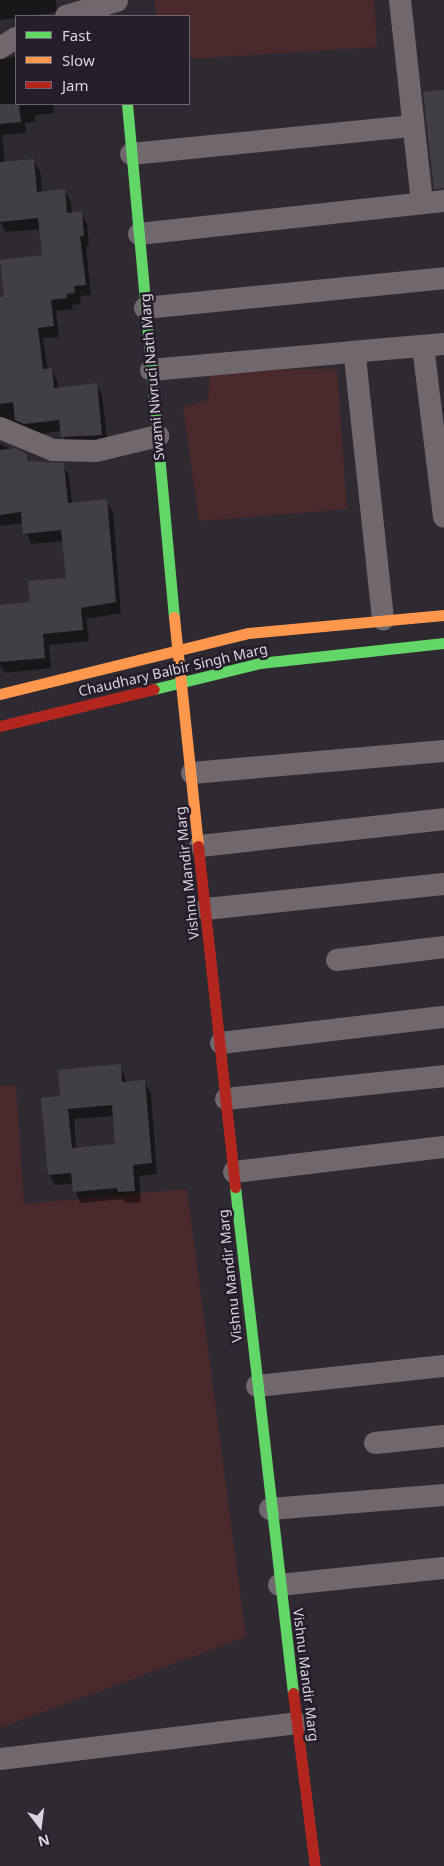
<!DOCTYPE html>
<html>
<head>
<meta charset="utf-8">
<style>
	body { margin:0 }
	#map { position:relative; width:444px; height:1866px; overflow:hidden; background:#2f2a32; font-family:"Noto Sans",sans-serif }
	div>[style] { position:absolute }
	.green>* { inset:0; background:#4a292d }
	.shadow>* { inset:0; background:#0007 }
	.building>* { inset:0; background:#413f46 }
	.street>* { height:22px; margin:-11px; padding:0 11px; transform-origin:11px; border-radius:11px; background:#70686d }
	.fast>* { height:11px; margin:-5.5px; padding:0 5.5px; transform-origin:5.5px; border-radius:5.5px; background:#63d668 }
	.slow>* { height:11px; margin:-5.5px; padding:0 5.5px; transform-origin:5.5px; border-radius:5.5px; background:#ff974d }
	.jam>* { height:11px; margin:-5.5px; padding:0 5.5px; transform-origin:5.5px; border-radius:5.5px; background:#b3261e }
	span { translate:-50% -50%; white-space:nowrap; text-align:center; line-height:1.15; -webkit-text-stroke:5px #261d2c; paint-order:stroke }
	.street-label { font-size:14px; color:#dad4de }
	.legend { position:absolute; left:15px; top:15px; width:175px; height:90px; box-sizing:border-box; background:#261d2c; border:1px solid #6e6673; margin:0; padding:6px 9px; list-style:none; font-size:15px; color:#dad4de }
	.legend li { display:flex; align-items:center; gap:10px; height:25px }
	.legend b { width:25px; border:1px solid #6e6673 }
	.north { position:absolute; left:15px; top:1801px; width:50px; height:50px; -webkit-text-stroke:4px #261d2c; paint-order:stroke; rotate:165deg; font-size:14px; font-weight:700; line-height:20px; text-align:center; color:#dad4de }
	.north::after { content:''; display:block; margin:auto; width:18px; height:22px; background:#dad4de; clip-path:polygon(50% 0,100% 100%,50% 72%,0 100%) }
</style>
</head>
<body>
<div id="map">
	<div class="green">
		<i style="clip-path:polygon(154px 0,374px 0,377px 47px,189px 59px,189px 16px,156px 16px)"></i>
		<i style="clip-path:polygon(337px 369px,347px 509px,199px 521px,183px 407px,208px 400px,210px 371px)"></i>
		<i style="clip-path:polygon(16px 1085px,24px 1204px,187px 1189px,246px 1637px,0 1728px,0 1086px)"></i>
	</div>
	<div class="shadow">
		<i style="clip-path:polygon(0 0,56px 0,57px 12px,0 20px)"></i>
		<i style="clip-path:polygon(16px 56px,16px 104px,53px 104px,54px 113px,35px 115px,35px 122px,25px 123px,26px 133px,2px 135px,5px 163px,33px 160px,40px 171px,42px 192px,64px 190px,71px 201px,72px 214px,81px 213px,87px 224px,89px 246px,86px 246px,91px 295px,80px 296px,81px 304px,72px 305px,73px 309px,56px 311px,59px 337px,43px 338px,48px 370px,51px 369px,57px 380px,58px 388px,96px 384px,102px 395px,108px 446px,68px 448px,61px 431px,31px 435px,0 428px,0 298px,6px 297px,43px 256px,40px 229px,6px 232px,0 222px,0 60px)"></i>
		<i style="clip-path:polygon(0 444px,27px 455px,31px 463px,63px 465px,69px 476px,72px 504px,106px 501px,113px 512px,121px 613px,86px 619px,89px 641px,49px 645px,51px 668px,5px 673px,0 664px,0 607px,31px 603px,67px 579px,63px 541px,31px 544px,23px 523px,0 526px)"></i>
		<i style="clip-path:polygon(evenodd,120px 1065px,127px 1083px,144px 1082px,151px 1093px,157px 1174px,139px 1176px,141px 1202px,125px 1203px,123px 1199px,80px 1203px,73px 1184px,55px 1185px,49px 1174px,62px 1098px,120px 1065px,114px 1116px,116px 1145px,76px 1148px,74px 1119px,114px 1116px)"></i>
	</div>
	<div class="building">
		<i style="clip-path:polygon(444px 90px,444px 188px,434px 189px,423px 92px)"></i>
		<i style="clip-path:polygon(0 104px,19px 104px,21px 122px,0 124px)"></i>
		<i style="clip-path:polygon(34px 159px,37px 192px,65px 189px,67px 213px,82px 211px,84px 236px,80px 236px,86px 285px,74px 286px,75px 293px,67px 294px,67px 298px,51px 300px,54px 326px,38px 328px,43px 369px,52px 368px,54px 388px,97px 383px,102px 435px,61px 437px,59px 420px,24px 424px,15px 420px,13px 402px,0 404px,0 297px,4px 296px,0 260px,42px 255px,38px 218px,0 222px,0 162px)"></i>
		<i style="clip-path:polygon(15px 448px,27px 454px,28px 461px,64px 463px,68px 503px,107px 499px,116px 602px,81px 608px,83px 630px,43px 634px,45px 658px,0 662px,0 605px,30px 602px,28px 581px,66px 578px,61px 530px,23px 534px,21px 512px,0 515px,0 450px)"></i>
		<i style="clip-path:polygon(evenodd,121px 1064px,122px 1082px,145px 1080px,152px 1163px,133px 1165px,135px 1191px,118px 1192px,117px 1188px,73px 1192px,71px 1173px,48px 1175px,41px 1098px,60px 1096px,58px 1070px,121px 1064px,112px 1105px,115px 1144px,72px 1148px,68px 1109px,112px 1105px)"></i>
	</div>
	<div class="street">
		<i style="left:400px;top:0;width:204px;rotate:83.8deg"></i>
		<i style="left:66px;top:16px;width:53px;rotate:-16.4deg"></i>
		<i style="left:0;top:48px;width:19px;rotate:-32deg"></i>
		<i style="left:131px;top:154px;width:283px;rotate:-5.7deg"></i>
		<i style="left:139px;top:234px;width:307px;rotate:-6.2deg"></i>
		<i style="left:145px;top:308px;width:301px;rotate:-5.7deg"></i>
		<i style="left:423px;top:346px;width:172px;rotate:83deg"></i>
		<i style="left:351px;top:352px;width:93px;rotate:-4.9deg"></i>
		<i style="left:151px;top:370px;width:201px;rotate:-5.1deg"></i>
		<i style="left:351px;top:352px;width:6px;rotate:51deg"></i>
		<i style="left:355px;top:357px;width:264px;rotate:83.9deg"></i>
		<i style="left:0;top:428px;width:57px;rotate:22.5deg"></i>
		<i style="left:53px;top:450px;width:43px;rotate:1.3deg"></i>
		<i style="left:96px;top:451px;width:64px;rotate:-13.6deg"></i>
		<i style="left:192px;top:773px;width:253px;rotate:-5deg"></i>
		<i style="left:200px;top:846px;width:245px;rotate:-6.3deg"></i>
		<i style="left:206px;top:909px;width:239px;rotate:-6deg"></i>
		<i style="left:337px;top:960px;width:108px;rotate:-6.9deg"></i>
		<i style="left:221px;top:1043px;width:225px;rotate:-6.7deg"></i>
		<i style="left:226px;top:1099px;width:219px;rotate:-6deg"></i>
		<i style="left:234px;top:1172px;width:211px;rotate:-6.8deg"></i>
		<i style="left:257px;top:1386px;width:188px;rotate:-6.1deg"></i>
		<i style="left:375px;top:1443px;width:69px;rotate:-5.8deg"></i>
		<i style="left:270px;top:1509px;width:175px;rotate:-4.6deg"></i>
		<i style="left:279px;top:1585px;width:166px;rotate:-5.9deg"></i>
		<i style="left:0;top:1759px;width:299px;rotate:-6.9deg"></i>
	</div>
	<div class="fast">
		<i style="left:127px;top:104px;width:515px;rotate:84.77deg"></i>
		<i style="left:154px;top:689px;width:109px;rotate:-13.8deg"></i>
		<i style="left:260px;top:663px;width:185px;rotate:-6.2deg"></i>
		<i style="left:235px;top:1187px;width:509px;rotate:83.46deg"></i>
	</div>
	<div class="slow">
		<i style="left:174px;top:617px;width:230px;rotate:84deg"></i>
		<i style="left:0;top:694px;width:256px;rotate:-13.8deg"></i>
		<i style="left:249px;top:633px;width:196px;rotate:-5.3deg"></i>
	</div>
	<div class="jam">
		<i style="left:0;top:726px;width:158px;rotate:-13.5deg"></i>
		<i style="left:198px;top:846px;width:343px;rotate:83.8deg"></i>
		<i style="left:293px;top:1693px;width:174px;rotate:82.8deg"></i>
	</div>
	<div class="street-label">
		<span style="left:152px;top:377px;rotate:-95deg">Swami Nivruci Nath Marg</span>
		<span style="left:173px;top:670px;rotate:-13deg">Chaudhary Balbir Singh Marg</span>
		<span style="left:187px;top:873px;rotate:-96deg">Vishnu Mandir Marg</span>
		<span style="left:230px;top:1276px;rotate:-96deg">Vishnu Mandir Marg</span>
		<span style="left:306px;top:1675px;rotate:83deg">Vishnu Mandir Marg</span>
	</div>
	<ul class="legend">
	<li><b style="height:6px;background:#63d668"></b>Fast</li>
	<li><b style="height:6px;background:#ff974d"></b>Slow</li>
	<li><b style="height:6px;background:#b3261e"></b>Jam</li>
	</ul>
	<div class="north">N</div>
</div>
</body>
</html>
